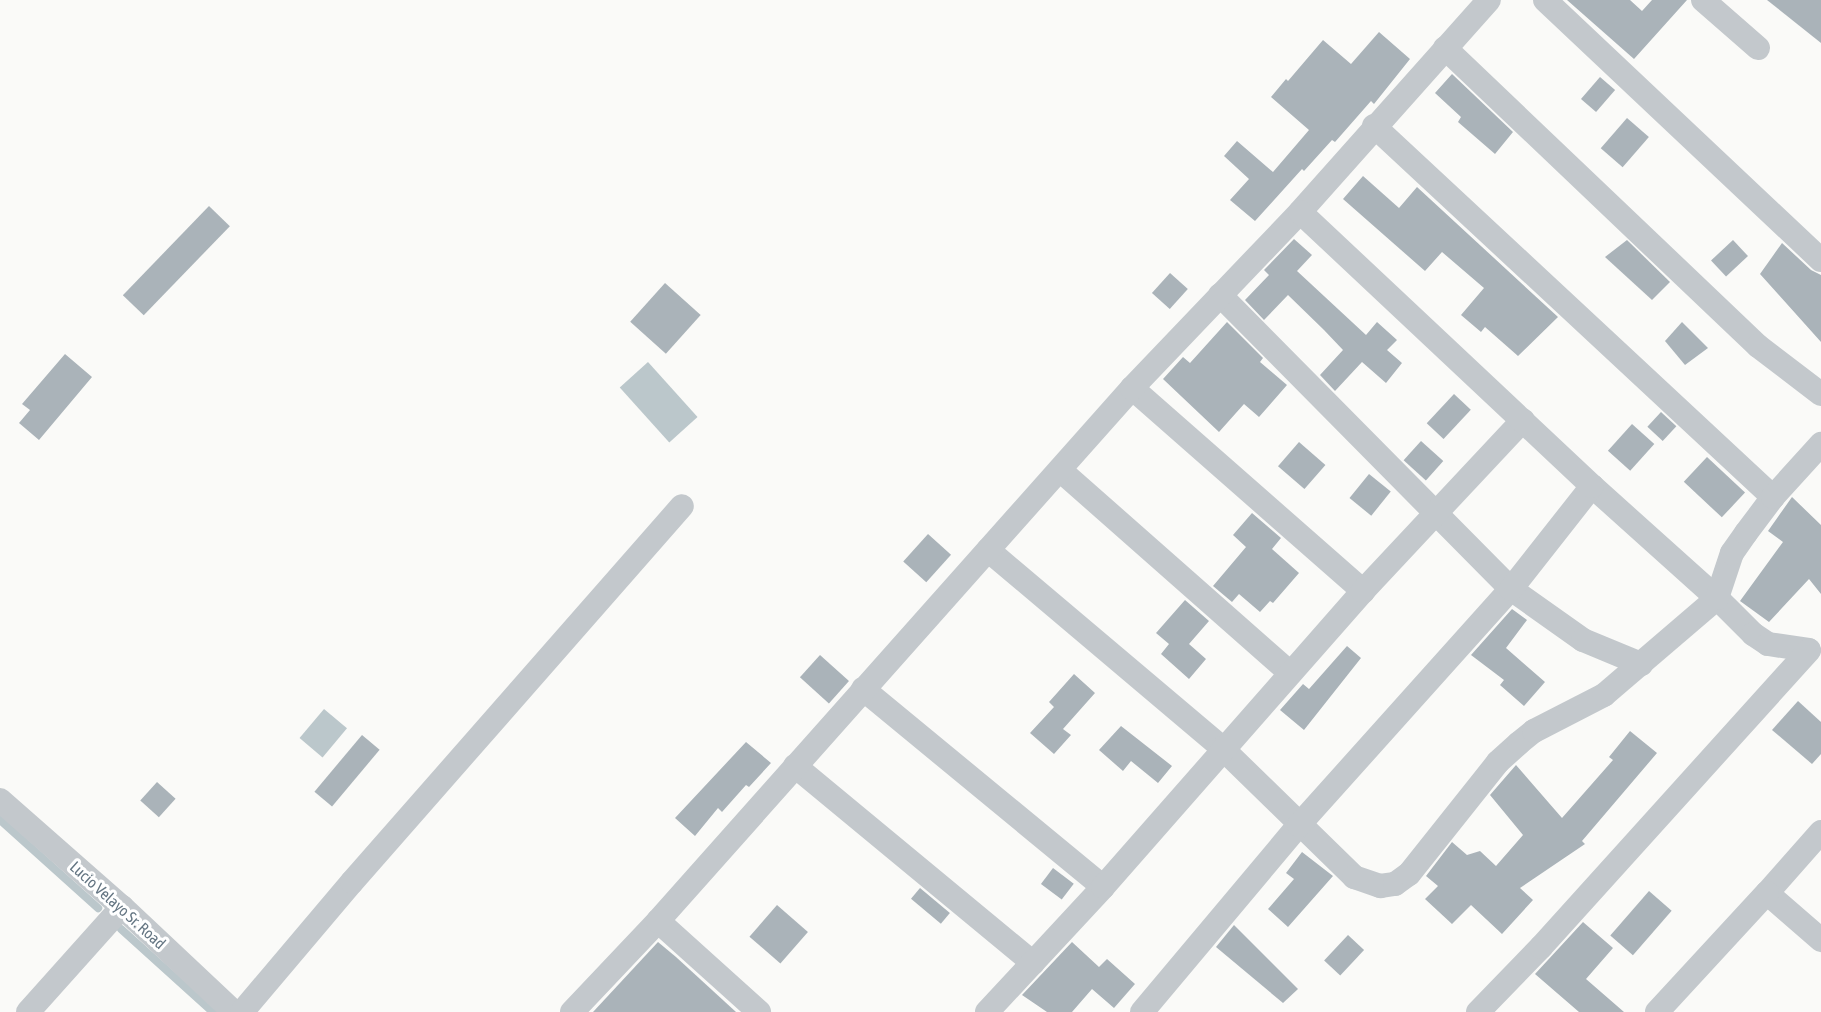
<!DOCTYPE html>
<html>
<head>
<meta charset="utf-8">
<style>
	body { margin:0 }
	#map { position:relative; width:1821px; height:1012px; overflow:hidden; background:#fafaf8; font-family:"Asap Condensed",sans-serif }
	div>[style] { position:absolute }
	.water>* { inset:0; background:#bbc7cb; transform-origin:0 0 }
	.stream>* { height:8px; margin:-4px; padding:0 4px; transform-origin:4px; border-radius:4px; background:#bbc7cb }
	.building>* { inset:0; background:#aab3b9; transform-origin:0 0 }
	.street>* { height:24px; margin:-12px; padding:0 12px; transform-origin:12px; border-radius:12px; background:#c3c8cc }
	span { translate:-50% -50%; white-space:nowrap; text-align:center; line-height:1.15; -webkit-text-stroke:6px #fff; paint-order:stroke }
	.street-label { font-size:16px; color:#657683 }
</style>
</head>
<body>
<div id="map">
	<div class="water">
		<i style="left:648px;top:362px;width:74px;height:38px;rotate:48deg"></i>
		<i style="left:324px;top:709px;width:30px;height:38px;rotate:40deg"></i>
	</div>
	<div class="stream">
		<i style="left:0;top:820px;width:132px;rotate:41.9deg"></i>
		<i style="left:121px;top:929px;width:124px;rotate:42.1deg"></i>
	</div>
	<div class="building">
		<i style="clip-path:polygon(1567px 0,1630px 0,1642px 11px,1652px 0,1687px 0,1634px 59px)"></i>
		<i style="clip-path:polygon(1767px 0,1821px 0,1821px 43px)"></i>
		<i style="clip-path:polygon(1379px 32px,1410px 59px,1374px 104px,1371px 101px,1335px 142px,1332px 140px,1304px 171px,1302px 169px,1255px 221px,1230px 200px,1249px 179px,1224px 156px,1237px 141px,1273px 172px,1309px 130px,1271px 97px,1286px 79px,1288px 81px,1323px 40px,1351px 64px)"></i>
		<i style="clip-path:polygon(1452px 74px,1513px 132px,1495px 154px,1458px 122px,1461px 117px,1435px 93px)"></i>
		<i style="left:1600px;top:77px;width:20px;height:29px;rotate:41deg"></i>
		<i style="left:1627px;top:118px;width:29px;height:40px;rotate:41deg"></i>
		<i style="clip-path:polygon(1363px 176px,1399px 208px,1417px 187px,1558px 317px,1518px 356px,1485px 327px,1481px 332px,1461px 315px,1484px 288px,1442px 252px,1425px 271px,1343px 199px)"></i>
		<i style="left:209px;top:206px;width:29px;height:124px;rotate:44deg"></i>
		<i style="clip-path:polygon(1294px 239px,1312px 255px,1297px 271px,1366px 335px,1377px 322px,1397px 340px,1387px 350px,1402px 363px,1386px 383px,1362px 362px,1335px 391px,1320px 375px,1343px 350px,1324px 330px,1288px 295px,1264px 320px,1245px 300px,1269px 275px,1264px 270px)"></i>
		<i style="clip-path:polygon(1627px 240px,1670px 282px,1652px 300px,1605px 257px)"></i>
		<i style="left:1733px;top:240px;width:22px;height:30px;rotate:47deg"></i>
		<i style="clip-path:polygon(1782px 243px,1811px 270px,1821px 275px,1821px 342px,1760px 274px)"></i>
		<i style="left:1170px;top:273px;width:24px;height:27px;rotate:42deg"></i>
		<i style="left:665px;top:283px;width:48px;height:52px;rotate:42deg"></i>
		<i style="clip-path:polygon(1227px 322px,1263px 358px,1260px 362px,1287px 385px,1259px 417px,1244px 404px,1219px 432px,1163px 379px,1183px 357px,1190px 363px)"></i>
		<i style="clip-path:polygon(1682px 322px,1708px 348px,1685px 365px,1665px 341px)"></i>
		<i style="clip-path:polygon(65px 354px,92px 377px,39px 440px,19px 423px,30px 410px,22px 404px)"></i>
		<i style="left:1454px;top:394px;width:23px;height:40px;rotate:43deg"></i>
		<i style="left:1661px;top:412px;width:21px;height:20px;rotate:43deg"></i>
		<i style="left:1632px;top:424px;width:30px;height:36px;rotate:42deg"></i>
		<i style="left:1421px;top:441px;width:30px;height:26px;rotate:42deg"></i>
		<i style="left:1299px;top:442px;width:35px;height:32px;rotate:41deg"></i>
		<i style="left:1707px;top:457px;width:52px;height:34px;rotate:43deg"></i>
		<i style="left:1369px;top:474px;width:28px;height:31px;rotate:39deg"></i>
		<i style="clip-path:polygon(1792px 497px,1821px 525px,1821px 594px,1809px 579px,1769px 622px,1740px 601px,1783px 542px,1768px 531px)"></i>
		<i style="clip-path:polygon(1252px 513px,1281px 538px,1272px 549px,1299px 573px,1273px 603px,1270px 601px,1260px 612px,1239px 594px,1232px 602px,1213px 586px,1246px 547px,1233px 535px)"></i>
		<i style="left:928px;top:534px;width:31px;height:37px;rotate:42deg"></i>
		<i style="clip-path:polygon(1185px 600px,1209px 621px,1189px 644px,1206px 659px,1189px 679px,1161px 654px,1169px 644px,1156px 633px)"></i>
		<i style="clip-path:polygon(1512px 609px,1527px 620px,1506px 648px,1545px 682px,1524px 706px,1500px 685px,1504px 680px,1471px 655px)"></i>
		<i style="clip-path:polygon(1347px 646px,1361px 658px,1304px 730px,1280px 710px,1303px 684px,1309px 689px)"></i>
		<i style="left:820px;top:655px;width:39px;height:30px;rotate:42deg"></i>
		<i style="clip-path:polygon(1074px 674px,1095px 693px,1063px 729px,1071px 735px,1054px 754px,1030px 733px,1054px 707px,1049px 702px)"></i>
		<i style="clip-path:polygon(1798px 701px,1821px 722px,1821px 754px,1812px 764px,1772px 730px)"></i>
		<i style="clip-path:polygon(1121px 726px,1172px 766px,1158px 783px,1131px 761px,1123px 771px,1099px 750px)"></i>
		<i style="clip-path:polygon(1630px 731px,1657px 753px,1582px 841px,1585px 844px,1520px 888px,1533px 900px,1502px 934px,1471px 905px,1452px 924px,1425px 899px,1438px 886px,1426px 876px,1452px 842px,1467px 855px,1480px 851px,1496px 866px,1523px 835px,1490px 795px,1516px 765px,1562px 818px,1613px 760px,1609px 757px)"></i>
		<i style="left:362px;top:735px;width:23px;height:74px;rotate:40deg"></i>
		<i style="clip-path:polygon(746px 742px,771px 763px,749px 787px,746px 785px,722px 812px,718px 808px,695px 836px,675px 818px)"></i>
		<i style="left:157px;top:782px;width:25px;height:25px;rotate:42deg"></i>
		<i style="clip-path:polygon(1302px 852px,1333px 876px,1288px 927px,1268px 909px,1294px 879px,1286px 873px)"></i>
		<i style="left:1053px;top:868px;width:26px;height:20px;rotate:37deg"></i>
		<i style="left:920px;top:888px;width:39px;height:14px;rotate:40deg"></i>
		<i style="left:1649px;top:891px;width:30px;height:59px;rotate:41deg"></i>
		<i style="left:777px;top:905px;width:41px;height:42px;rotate:41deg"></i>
		<i style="clip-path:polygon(1583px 922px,1613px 948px,1586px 979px,1624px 1012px,1579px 1012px,1535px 974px)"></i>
		<i style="clip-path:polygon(1234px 925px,1298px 989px,1283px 1003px,1216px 947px)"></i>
		<i style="left:1348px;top:935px;width:22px;height:35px;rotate:43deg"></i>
		<i style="clip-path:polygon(658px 942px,676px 957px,736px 1012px,593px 1012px)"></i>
		<i style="clip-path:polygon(1072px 942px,1099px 967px,1107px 959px,1135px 984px,1114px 1008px,1092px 989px,1072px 1012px,1047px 1012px,1022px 995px)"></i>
	</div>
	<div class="street">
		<i style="left:1545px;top:0;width:379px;rotate:43.3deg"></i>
		<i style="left:1703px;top:0;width:73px;rotate:41.1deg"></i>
		<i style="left:1445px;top:48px;width:432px;rotate:43.6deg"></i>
		<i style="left:1758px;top:346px;width:79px;rotate:37.3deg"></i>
		<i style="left:1374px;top:126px;width:545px;rotate:42.92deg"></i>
		<i style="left:1220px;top:295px;width:414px;rotate:45.3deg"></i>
		<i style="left:1511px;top:589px;width:88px;rotate:35.3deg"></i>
		<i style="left:1583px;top:640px;width:63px;rotate:22.5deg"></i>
		<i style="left:1132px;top:388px;width:308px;rotate:41.3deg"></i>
		<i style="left:1060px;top:470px;width:307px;rotate:41.4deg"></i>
		<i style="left:1592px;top:486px;width:168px;rotate:41.9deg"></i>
		<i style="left:1717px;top:598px;width:51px;rotate:45deg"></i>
		<i style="left:1753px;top:634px;width:18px;rotate:34deg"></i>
		<i style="left:1768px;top:644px;width:41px;rotate:8.3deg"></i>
		<i style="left:988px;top:550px;width:307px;rotate:40.2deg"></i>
		<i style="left:1222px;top:748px;width:185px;rotate:44.3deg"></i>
		<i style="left:1354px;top:877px;width:28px;rotate:19deg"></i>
		<i style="left:1380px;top:886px;width:15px;rotate:-8deg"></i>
		<i style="left:1395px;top:884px;width:17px;rotate:-36deg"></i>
		<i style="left:1409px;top:874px;width:143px;rotate:-51.5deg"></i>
		<i style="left:1498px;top:762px;width:28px;rotate:-42deg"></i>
		<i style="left:1519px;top:743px;width:19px;rotate:-39deg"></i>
		<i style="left:1534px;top:731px;width:79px;rotate:-27.2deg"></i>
		<i style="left:1604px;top:695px;width:149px;rotate:-40.6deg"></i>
		<i style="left:1717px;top:598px;width:47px;rotate:-71.6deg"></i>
		<i style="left:1732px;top:553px;width:24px;rotate:-55deg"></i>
		<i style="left:1746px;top:533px;width:45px;rotate:-53.1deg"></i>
		<i style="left:1773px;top:497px;width:72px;rotate:-47.8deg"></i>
		<i style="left:863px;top:689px;width:311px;rotate:39.5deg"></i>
		<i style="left:795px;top:766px;width:309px;rotate:39.6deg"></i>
		<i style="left:0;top:800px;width:162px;rotate:41.3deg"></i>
		<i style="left:122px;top:907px;width:154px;rotate:43.2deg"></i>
		<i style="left:1821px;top:832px;width:81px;rotate:131.5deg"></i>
		<i style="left:1767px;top:893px;width:72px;rotate:41deg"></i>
		<i style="left:658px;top:921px;width:136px;rotate:42deg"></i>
		<i style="left:28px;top:1012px;width:141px;rotate:-48.2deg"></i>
		<i style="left:242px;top:1012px;width:170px;rotate:-49.8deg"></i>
		<i style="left:352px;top:882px;width:500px;rotate:-48.73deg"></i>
		<i style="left:572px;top:1012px;width:125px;rotate:-46.6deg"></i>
		<i style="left:658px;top:921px;width:713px;rotate:-48.35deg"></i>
		<i style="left:1132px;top:388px;width:243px;rotate:-46.3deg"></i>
		<i style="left:1300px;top:212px;width:284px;rotate:-48.3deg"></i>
		<i style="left:987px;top:1012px;width:171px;rotate:-47.1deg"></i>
		<i style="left:1103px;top:887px;width:394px;rotate:-48.7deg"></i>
		<i style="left:1363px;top:591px;width:234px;rotate:-46.9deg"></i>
		<i style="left:1142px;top:1012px;width:244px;rotate:-50deg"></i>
		<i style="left:1299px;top:825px;width:317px;rotate:-48.1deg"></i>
		<i style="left:1511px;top:589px;width:131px;rotate:-51.8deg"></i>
		<i style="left:1592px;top:486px;width:400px;rotate:-136.8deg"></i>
		<i style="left:1478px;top:1012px;width:91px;rotate:-45.9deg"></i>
		<i style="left:1541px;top:947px;width:400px;rotate:-47.9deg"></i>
		<i style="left:1657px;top:1012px;width:162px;rotate:-47.3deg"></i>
	</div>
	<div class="street-label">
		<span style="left:118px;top:905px;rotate:42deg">Lucio Velayo Sr. Road</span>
	</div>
</div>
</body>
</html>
